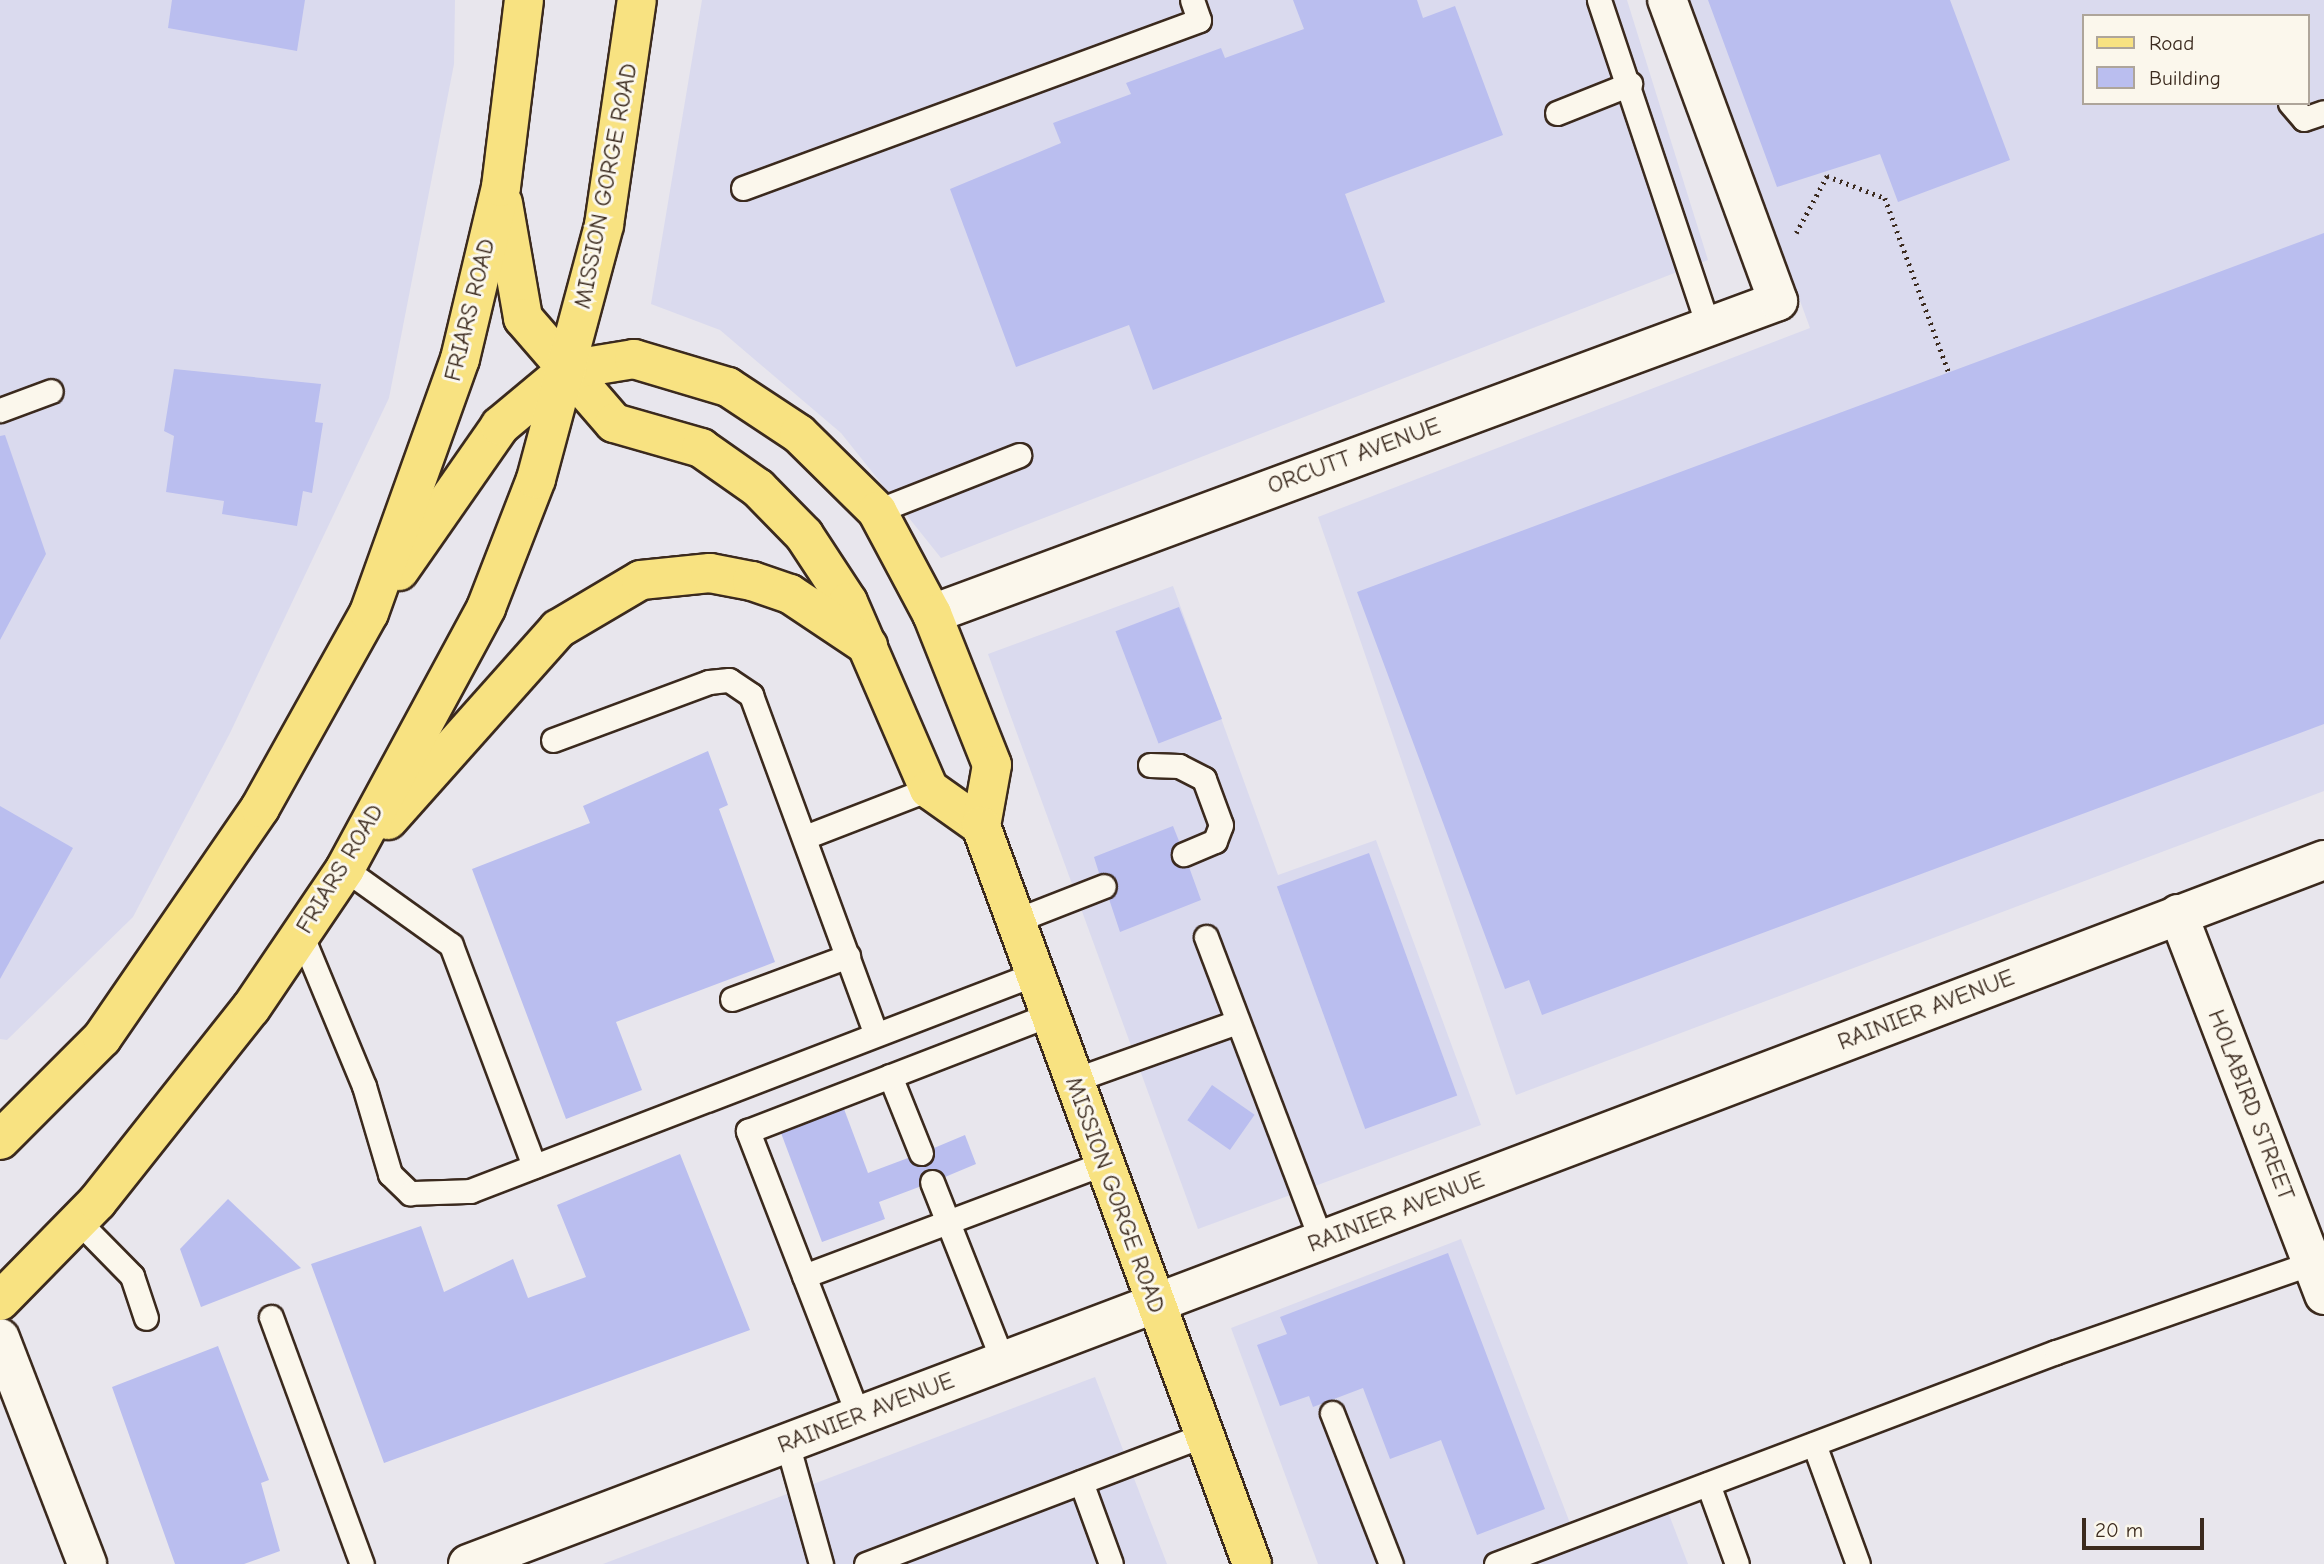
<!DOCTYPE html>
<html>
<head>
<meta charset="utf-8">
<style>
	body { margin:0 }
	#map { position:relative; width:2324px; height:1564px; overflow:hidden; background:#e8e6ed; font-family:"Comic Neue",sans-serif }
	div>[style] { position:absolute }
	.built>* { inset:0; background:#dadaee }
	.building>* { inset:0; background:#babeef; transform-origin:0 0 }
	.path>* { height:4.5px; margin-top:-2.25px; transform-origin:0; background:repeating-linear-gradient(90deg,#3b2a1e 0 2px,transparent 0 7px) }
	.roads { filter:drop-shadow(2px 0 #3b2a1e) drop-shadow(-2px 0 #3b2a1e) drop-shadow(0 2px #3b2a1e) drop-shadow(0 -2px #3b2a1e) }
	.lane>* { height:23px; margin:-11.5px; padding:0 11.5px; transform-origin:11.5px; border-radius:11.5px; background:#fbf7ec }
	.street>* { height:38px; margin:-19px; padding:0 19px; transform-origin:19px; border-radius:19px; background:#fbf7ec }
	.secondary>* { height:38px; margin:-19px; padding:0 19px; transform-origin:19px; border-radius:19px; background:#fbf7ec }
	.primary>* { height:38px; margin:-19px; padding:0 19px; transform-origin:19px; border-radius:19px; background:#f8e281 }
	span { translate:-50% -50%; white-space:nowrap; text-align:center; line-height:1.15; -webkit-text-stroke:6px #fbf7ec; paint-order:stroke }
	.street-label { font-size:24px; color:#3b2a1e }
	.legend { position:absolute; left:2082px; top:14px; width:228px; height:91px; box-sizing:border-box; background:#fbf7ec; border:2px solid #aea59a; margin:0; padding:9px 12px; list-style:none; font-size:21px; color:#3b2a1e }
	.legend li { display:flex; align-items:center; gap:14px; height:35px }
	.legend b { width:35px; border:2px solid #aea59a }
	.scale { position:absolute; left:2082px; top:1518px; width:122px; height:32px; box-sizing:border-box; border:4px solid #3b2a1e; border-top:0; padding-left:9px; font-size:21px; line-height:24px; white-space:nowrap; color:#3b2a1e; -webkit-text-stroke:5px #fbf7ec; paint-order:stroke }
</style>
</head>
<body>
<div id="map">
	<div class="built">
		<i style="clip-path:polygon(0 0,455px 0,454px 64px,389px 398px,230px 733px,133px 917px,7px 1040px,0 1039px)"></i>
		<i style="clip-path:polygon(702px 0,1627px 0,1708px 260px,941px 558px,841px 433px,720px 330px,651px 304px)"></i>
		<i style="clip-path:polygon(evenodd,1690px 0,2324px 0,2324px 791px,1516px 1095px,1318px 517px,1810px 328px,1690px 0,2084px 16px,2308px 16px,2308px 103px,2084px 103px,2084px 16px)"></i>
		<i style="clip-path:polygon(1173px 586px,1278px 875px,1376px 840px,1481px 1125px,1198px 1229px,988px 654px)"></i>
		<i style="clip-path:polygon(1461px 1239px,1578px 1544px,1668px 1512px,1688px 1564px,1318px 1564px,1231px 1328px)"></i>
		<i style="clip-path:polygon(1095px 1377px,1167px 1564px,603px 1564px)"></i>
	</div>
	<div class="building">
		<i style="clip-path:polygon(172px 0,305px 0,297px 51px,168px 28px)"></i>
		<i style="clip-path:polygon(1293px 0,1417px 0,1423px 18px,1455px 6px,1503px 135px,1345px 194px,1385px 302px,1153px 390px,1129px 325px,1016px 367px,950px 189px,1061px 143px,1053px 123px,1131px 94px,1126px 83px,1221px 48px,1225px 58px,1304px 29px)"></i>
		<i style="clip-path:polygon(1708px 0,1950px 0,2010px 160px,1898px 202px,1880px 154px,1777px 187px)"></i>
		<i style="clip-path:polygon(2324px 233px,2324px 724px,1542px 1015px,1529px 980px,1505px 989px,1357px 592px)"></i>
		<i style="clip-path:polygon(174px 369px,321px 384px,315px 422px,323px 423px,312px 493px,303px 491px,297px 526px,222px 514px,224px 501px,166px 492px,174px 436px,164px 431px)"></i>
		<i style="clip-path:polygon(5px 435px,46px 554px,0 640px,0 436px)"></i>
		<i style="left:1179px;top:607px;width:120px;height:68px;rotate:69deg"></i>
		<i style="clip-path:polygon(708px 751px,728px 805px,719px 809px,775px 962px,616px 1022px,642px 1090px,566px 1119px,472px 869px,590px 823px,583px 806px)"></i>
		<i style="clip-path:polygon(0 806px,73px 848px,0 979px)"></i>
		<i style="clip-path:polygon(1173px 826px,1179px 841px,1171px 859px,1189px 867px,1201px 900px,1120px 932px,1109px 899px,1117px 882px,1099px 873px,1094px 857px)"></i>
		<i style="left:1369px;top:853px;width:258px;height:98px;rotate:70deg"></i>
		<i style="left:1212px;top:1085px;width:52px;height:43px;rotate:35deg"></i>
		<i style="clip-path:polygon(844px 1109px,868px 1173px,908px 1158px,926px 1166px,934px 1148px,965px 1135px,976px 1164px,945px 1177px,926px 1169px,919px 1187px,879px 1202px,885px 1219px,822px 1242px,781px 1133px)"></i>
		<i style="clip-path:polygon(680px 1154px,750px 1330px,384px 1463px,311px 1264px,421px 1226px,444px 1292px,513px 1259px,528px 1298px,586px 1277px,557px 1205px)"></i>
		<i style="clip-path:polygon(228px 1199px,301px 1268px,201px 1307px,180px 1249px)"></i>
		<i style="clip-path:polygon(1448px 1253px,1545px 1509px,1477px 1535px,1441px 1440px,1390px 1459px,1363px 1388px,1313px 1407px,1309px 1396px,1280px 1406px,1257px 1345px,1287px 1334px,1280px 1317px)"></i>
		<i style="clip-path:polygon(218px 1346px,269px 1480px,261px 1483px,280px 1551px,244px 1564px,175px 1564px,112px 1387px)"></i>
	</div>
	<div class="path">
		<i style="left:1796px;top:233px;width:65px;rotate:-61.5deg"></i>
		<i style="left:1827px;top:176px;width:62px;rotate:20.8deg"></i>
		<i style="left:1885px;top:198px;width:186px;rotate:69.9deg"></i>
	</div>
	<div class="roads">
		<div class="lane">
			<i style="left:1599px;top:0;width:346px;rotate:71.5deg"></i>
			<i style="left:2290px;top:103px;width:21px;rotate:49deg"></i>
			<i style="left:2304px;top:119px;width:21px;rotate:-19deg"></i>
			<i style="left:1557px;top:113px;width:79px;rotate:-21.7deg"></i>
			<i style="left:743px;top:188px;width:486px;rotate:-20.2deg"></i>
			<i style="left:1199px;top:20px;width:21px;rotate:-109deg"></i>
			<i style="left:0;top:410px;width:54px;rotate:-20.4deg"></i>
			<i style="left:877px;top:511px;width:153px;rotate:-21.5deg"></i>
			<i style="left:553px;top:740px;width:166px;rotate:-20.4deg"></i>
			<i style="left:709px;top:682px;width:20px;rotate:-6deg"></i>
			<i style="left:729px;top:680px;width:27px;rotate:34deg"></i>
			<i style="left:751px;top:695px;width:361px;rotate:69.8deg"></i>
			<i style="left:1150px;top:765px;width:29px;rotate:2deg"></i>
			<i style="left:1179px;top:766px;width:28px;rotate:27deg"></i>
			<i style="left:1204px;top:779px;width:49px;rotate:69.7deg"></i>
			<i style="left:1221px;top:825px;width:17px;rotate:111deg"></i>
			<i style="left:1215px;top:841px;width:34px;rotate:157deg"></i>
			<i style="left:805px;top:837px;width:133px;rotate:-21.2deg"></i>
			<i style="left:345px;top:869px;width:130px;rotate:35.6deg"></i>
			<i style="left:451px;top:945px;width:236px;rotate:69.4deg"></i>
			<i style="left:1017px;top:920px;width:93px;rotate:-21.3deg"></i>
			<i style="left:301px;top:934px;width:165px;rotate:67.5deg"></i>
			<i style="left:364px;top:1086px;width:92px;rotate:73.5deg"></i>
			<i style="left:390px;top:1174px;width:28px;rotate:44deg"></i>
			<i style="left:410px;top:1193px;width:60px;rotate:-1.9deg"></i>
			<i style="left:470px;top:1191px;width:607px;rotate:-21.03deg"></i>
			<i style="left:1206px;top:937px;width:324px;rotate:69.2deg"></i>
			<i style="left:732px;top:999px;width:124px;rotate:-20.3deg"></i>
			<i style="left:890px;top:1076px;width:83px;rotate:68.1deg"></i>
			<i style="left:1074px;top:1080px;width:173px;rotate:-19.6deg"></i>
			<i style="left:932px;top:1182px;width:193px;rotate:68.4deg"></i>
			<i style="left:78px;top:1221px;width:77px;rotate:45.5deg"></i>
			<i style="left:132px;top:1276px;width:44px;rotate:71.6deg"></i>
			<i style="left:804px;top:1276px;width:321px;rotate:-20.6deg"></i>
			<i style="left:271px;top:1317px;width:263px;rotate:69.8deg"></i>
			<i style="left:1332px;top:1413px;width:162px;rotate:68.7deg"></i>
			<i style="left:858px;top:1415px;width:305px;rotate:-111.2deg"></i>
			<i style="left:748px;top:1131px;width:326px;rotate:-21.1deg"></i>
			<i style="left:787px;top:1443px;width:126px;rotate:74.3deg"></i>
			<i style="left:1814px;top:1444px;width:128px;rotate:69.9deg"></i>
			<i style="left:1081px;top:1482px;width:87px;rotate:69.9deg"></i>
			<i style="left:1708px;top:1484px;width:85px;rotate:70.1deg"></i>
			<i style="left:866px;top:1564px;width:361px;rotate:-20.9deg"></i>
			<i style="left:1496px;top:1564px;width:599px;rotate:-20.74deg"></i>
			<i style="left:2056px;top:1352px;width:271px;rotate:-19.2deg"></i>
		</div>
		<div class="street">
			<i style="left:932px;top:614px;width:902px;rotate:-20.3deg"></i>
			<i style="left:1778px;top:301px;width:321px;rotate:-110.2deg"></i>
			<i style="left:2178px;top:914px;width:408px;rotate:69deg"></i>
		</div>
		<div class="secondary">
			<i style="left:0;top:1338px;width:242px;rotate:68.9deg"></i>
			<i style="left:468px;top:1564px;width:1985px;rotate:-20.77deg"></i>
		</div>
		<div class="primary">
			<i style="left:503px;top:203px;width:117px;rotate:80.1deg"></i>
			<i style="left:523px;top:318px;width:139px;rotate:49.1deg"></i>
			<i style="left:614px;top:423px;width:91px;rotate:16deg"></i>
			<i style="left:701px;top:448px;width:70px;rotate:35.1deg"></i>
			<i style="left:758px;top:488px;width:66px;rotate:45.6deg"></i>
			<i style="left:804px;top:535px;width:80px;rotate:56.7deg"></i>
			<i style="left:848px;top:602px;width:204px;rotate:66.6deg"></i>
			<i style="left:929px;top:789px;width:64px;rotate:35.4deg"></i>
			<i style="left:567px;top:370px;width:68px;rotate:-9.3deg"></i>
			<i style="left:634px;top:359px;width:98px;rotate:16.6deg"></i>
			<i style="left:728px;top:387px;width:85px;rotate:33.5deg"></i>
			<i style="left:799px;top:434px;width:110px;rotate:44.6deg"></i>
			<i style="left:877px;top:511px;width:117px;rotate:61.9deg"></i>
			<i style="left:932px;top:614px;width:162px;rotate:68.3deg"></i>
			<i style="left:992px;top:765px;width:62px;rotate:100.2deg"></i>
			<i style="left:981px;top:826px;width:786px;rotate:69.84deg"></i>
			<i style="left:399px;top:571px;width:177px;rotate:-55.1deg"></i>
			<i style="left:500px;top:426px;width:87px;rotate:-39.9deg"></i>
			<i style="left:388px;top:820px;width:256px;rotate:-48.3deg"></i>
			<i style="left:558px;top:629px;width:96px;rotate:-30.6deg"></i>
			<i style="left:641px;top:580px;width:69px;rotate:-5.8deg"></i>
			<i style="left:710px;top:573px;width:43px;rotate:10.8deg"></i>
			<i style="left:752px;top:581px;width:40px;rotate:18.9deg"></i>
			<i style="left:790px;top:594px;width:94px;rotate:33.7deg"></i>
			<i style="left:0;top:1140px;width:144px;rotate:-45deg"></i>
			<i style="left:102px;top:1038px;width:279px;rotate:-55.5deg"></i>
			<i style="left:260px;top:808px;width:223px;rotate:-60.8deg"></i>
			<i style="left:369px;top:613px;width:270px;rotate:-70.3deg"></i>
			<i style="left:460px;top:359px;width:177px;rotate:-76.6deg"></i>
			<i style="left:501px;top:187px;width:188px;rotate:-83deg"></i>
			<i style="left:0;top:1301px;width:139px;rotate:-45.6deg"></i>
			<i style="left:97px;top:1202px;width:248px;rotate:-51.6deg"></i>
			<i style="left:251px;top:1008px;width:168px;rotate:-55.9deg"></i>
			<i style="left:345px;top:869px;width:297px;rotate:-61.6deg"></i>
			<i style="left:486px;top:608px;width:138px;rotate:-68.8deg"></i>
			<i style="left:536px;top:479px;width:263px;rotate:-75deg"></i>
			<i style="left:604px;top:225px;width:227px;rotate:-81.7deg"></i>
		</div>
	</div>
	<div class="street-label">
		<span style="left:606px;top:186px;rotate:-79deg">MISSION GORGE ROAD</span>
		<span style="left:470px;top:310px;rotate:-76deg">FRIARS ROAD</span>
		<span style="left:1354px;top:456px;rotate:-20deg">ORCUTT AVENUE</span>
		<span style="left:340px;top:869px;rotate:-59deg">FRIARS ROAD</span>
		<span style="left:1926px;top:1010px;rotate:-21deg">RAINIER AVENUE</span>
		<span style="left:2251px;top:1105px;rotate:69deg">HOLABIRD STREET</span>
		<span style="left:1115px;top:1195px;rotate:70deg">MISSION GORGE ROAD</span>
		<span style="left:1396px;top:1212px;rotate:-21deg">RAINIER AVENUE</span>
		<span style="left:866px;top:1413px;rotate:-21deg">RAINIER AVENUE</span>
	</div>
	<ul class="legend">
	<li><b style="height:9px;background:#f8e281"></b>Road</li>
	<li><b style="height:19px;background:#babeef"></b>Building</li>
	</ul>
	<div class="scale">20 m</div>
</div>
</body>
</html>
